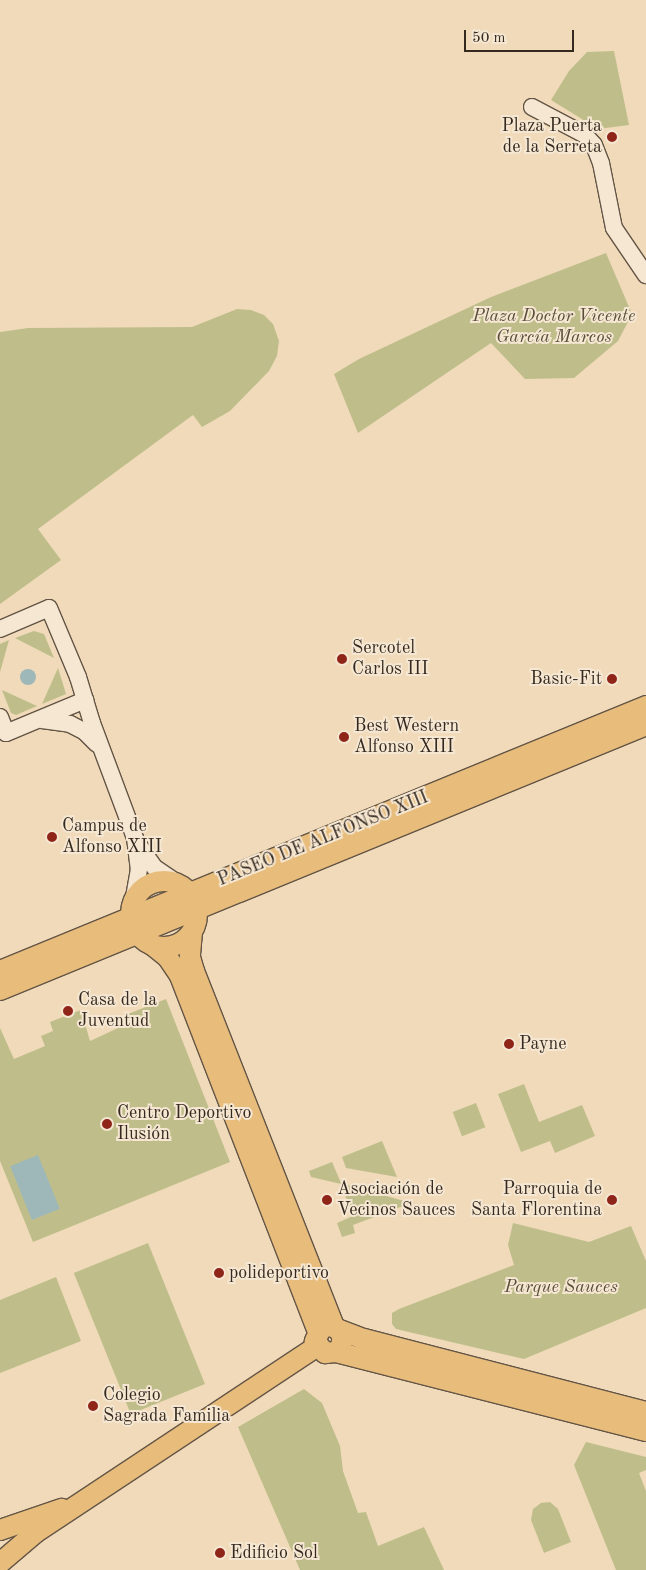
<!DOCTYPE html>
<html>
<head>
<meta charset="utf-8">
<style>
	body { margin:0 }
	#map { position:relative; width:646px; height:1570px; overflow:hidden; background:#f0dab9; font-family:"Old Standard TT",serif }
	div>[style] { position:absolute }
	.green>* { inset:0; background:#bfbe8b; transform-origin:0 0 }
	.water>* { inset:0; background:#9eb8b9; transform-origin:0 0 }
	.round { border-radius:50% }
	.roads { filter:drop-shadow(1px 0 #645546) drop-shadow(-1px 0 #645546) drop-shadow(0 1px #645546) drop-shadow(0 -1px #645546) }
	.minor>* { height:16px; margin:-8px; padding:0 8px; transform-origin:8px; border-radius:8px; background:#f5e7d2 }
	.major>* { height:20px; margin:-10px; padding:0 10px; transform-origin:10px; border-radius:10px; background:#e8bd7c }
	.major>.ring { margin:-10px; padding:0; box-sizing:content-box; background:none; border:20px solid #e8bd7c; border-radius:50% }
	.dots>* { width:14px; height:14px; translate:-50% -50%; box-sizing:border-box; border:2px solid #f5e7d2; border-radius:50% }
	span { translate:-50% -50%; white-space:nowrap; text-align:center; line-height:1.15; -webkit-text-stroke:4px #f5e7d2; paint-order:stroke }
	.poi-label { font-size:18px; color:#35291f }
	.right { translate:-100% -50%; text-align:right }
	.left { translate:0 -50%; text-align:left }
	.park-label { font-size:18px; color:#584e3a; font-style:italic }
	.street-label { font-size:18px; color:#35291f }
	.scale { position:absolute; left:464px; top:30px; width:110px; height:22px; box-sizing:border-box; border:2px solid #35291f; border-top:0; padding-left:6px; font-size:15px; line-height:18px; white-space:nowrap; color:#35291f; -webkit-text-stroke:4px #f5e7d2; paint-order:stroke }
</style>
</head>
<body>
<div id="map">
	<div class="green">
		<i style="clip-path:polygon(614px 51px,629px 125px,598px 129px,551px 100px,569px 71px,587px 52px)"></i>
		<i style="clip-path:polygon(606px 253px,632px 314px,618px 341px,574px 378px,525px 379px,491px 343px,358px 433px,334px 374px,359px 359px,491px 297px)"></i>
		<i style="clip-path:polygon(237px 309px,251px 310px,264px 315px,273px 324px,279px 341px,277px 356px,269px 371px,230px 411px,202px 427px,193px 415px,38px 529px,61px 560px,0 604px,0 332px,28px 328px,192px 327px)"></i>
		<i style="clip-path:polygon(34px 631px,44px 634px,54px 658px,15px 638px)"></i>
		<i style="clip-path:polygon(9px 640px,0 672px,0 644px)"></i>
		<i style="clip-path:polygon(58px 668px,66px 694px,42px 704px)"></i>
		<i style="clip-path:polygon(2px 690px,37px 706px,16px 715px,11px 713px)"></i>
		<i style="clip-path:polygon(166px 999px,230px 1162px,33px 1242px,0 1161px,0 1028px,14px 1059px,45px 1046px,41px 1036px,53px 1031px,50px 1022px,81px 1010px,90px 1041px,131px 1022px,128px 1014px)"></i>
		<i style="clip-path:polygon(524px 1084px,539px 1122px,582px 1105px,595px 1136px,555px 1153px,550px 1141px,521px 1152px,498px 1094px)"></i>
		<i style="left:476px;top:1103px;width:26px;height:25px;rotate:69deg"></i>
		<i style="clip-path:polygon(382px 1141px,397px 1177px,346px 1168px,342px 1157px)"></i>
		<i style="clip-path:polygon(332px 1162px,341px 1183px,411px 1203px,353px 1225px,355px 1233px,342px 1237px,337px 1223px,353px 1216px,341px 1184px,311px 1177px,309px 1171px)"></i>
		<i style="clip-path:polygon(513px 1223px,589px 1242px,631px 1226px,646px 1261px,646px 1308px,524px 1359px,396px 1329px,392px 1324px,392px 1313px,399px 1309px,514px 1265px,508px 1245px)"></i>
		<i style="left:148px;top:1243px;width:152px;height:80px;rotate:68deg"></i>
		<i style="clip-path:polygon(56px 1277px,81px 1341px,0 1373px,0 1300px)"></i>
		<i style="clip-path:polygon(304px 1389px,322px 1403px,340px 1446px,343px 1471px,358px 1513px,366px 1512px,378px 1546px,424px 1527px,444px 1570px,300px 1570px,238px 1427px)"></i>
		<i style="clip-path:polygon(586px 1442px,646px 1457px,646px 1470px,639px 1473px,646px 1491px,646px 1570px,616px 1570px,574px 1465px)"></i>
		<i style="clip-path:polygon(550px 1502px,558px 1509px,571px 1542px,544px 1553px,531px 1520px,533px 1509px,541px 1503px)"></i>
	</div>
	<div class="water">
		<i class="round" style="left:20px;top:669px;width:16px;height:16px"></i>
		<i style="left:38px;top:1155px;width:58px;height:30px;rotate:68deg"></i>
	</div>
	<div class="roads">
		<div class="minor">
			<i style="left:532px;top:107px;width:60px;rotate:27.8deg"></i>
			<i style="left:585px;top:135px;width:13px;rotate:48deg"></i>
			<i style="left:594px;top:145px;width:19px;rotate:69deg"></i>
			<i style="left:601px;top:163px;width:66px;rotate:78.7deg"></i>
			<i style="left:614px;top:228px;width:57px;rotate:55.8deg"></i>
			<i style="left:0;top:629px;width:53px;rotate:-23.2deg"></i>
			<i style="left:49px;top:608px;width:75px;rotate:67.2deg"></i>
			<i style="left:78px;top:677px;width:48px;rotate:73.1deg"></i>
			<i style="left:92px;top:723px;width:123px;rotate:69.5deg"></i>
			<i style="left:135px;top:838px;width:31px;rotate:83deg"></i>
			<i style="left:139px;top:869px;width:34px;rotate:100deg"></i>
			<i style="left:0;top:717px;width:17px;rotate:69deg"></i>
			<i style="left:6px;top:733px;width:86px;rotate:-22.7deg"></i>
			<i style="left:42px;top:720px;width:28px;rotate:8deg"></i>
			<i style="left:70px;top:724px;width:16px;rotate:27deg"></i>
			<i style="left:84px;top:731px;width:18px;rotate:45deg"></i>
			<i style="left:138px;top:844px;width:29px;rotate:55deg"></i>
			<i style="left:155px;top:868px;width:29px;rotate:34deg"></i>
		</div>
		<div class="major">
			<i class="ring" style="left:131px;top:881px;width:46px;height:46px"></i>
			<i style="left:192px;top:932px;width:25px;rotate:95deg"></i>
			<i style="left:190px;top:957px;width:15px;rotate:74deg"></i>
			<i style="left:194px;top:971px;width:382px;rotate:68.5deg"></i>
			<i style="left:151px;top:944px;width:22px;rotate:39deg"></i>
			<i style="left:168px;top:958px;width:22px;rotate:56deg"></i>
			<i style="left:180px;top:976px;width:381px;rotate:68.8deg"></i>
			<i style="left:0;top:971px;width:698px;rotate:-22.3deg"></i>
			<i style="left:0;top:990px;width:698px;rotate:-22.3deg"></i>
			<i style="left:340px;top:1330px;width:26px;rotate:21deg"></i>
			<i style="left:364px;top:1339px;width:291px;rotate:14.5deg"></i>
			<i style="left:336px;top:1352px;width:7px;rotate:-45deg"></i>
			<i style="left:341px;top:1347px;width:12px;rotate:-81deg"></i>
			<i style="left:343px;top:1335px;width:13px;rotate:-135deg"></i>
			<i style="left:334px;top:1326px;width:12px;rotate:175deg"></i>
			<i style="left:322px;top:1327px;width:16px;rotate:117deg"></i>
			<i style="left:315px;top:1341px;width:16px;rotate:50deg"></i>
			<i style="left:325px;top:1353px;width:11px;rotate:-5deg"></i>
			<i style="left:336px;top:1352px;width:320px;rotate:14.3deg"></i>
			<i style="left:0;top:1530px;width:65px;rotate:-19deg"></i>
			<i style="left:0;top:1563px;width:46px;rotate:-40.6deg"></i>
			<i style="left:35px;top:1533px;width:338px;rotate:-33.5deg"></i>
		</div>
	</div>
	<div class="dots">
		<i style="left:612px;top:137px;background:#8f2418"></i>
		<i style="left:342px;top:659px;background:#8f2418"></i>
		<i style="left:612px;top:679px;background:#8f2418"></i>
		<i style="left:344px;top:737px;background:#8f2418"></i>
		<i style="left:52px;top:837px;background:#8f2418"></i>
		<i style="left:68px;top:1011px;background:#8f2418"></i>
		<i style="left:509px;top:1044px;background:#8f2418"></i>
		<i style="left:107px;top:1124px;background:#8f2418"></i>
		<i style="left:327px;top:1200px;background:#8f2418"></i>
		<i style="left:612px;top:1200px;background:#8f2418"></i>
		<i style="left:219px;top:1273px;background:#8f2418"></i>
		<i style="left:93px;top:1406px;background:#8f2418"></i>
		<i style="left:220px;top:1553px;background:#8f2418"></i>
	</div>
	<div class="poi-label">
		<span class="right" style="left:602px;top:137px">Plaza Puerta<br>de la Serreta</span>
		<span class="left" style="left:352px;top:659px">Sercotel<br>Carlos III</span>
		<span class="right" style="left:602px;top:679px">Basic-Fit</span>
		<span class="left" style="left:354px;top:737px">Best Western<br>Alfonso XIII</span>
		<span class="left" style="left:62px;top:837px">Campus de<br>Alfonso XIII</span>
		<span class="left" style="left:78px;top:1011px">Casa de la<br>Juventud</span>
		<span class="left" style="left:519px;top:1044px">Payne</span>
		<span class="left" style="left:117px;top:1124px">Centro Deportivo<br>Ilusión</span>
		<span class="left" style="left:337px;top:1200px">Asociación de<br>Vecinos Sauces</span>
		<span class="right" style="left:602px;top:1200px">Parroquia de<br>Santa Florentina</span>
		<span class="left" style="left:229px;top:1273px">polideportivo</span>
		<span class="left" style="left:103px;top:1406px">Colegio<br>Sagrada Familia</span>
		<span class="left" style="left:230px;top:1553px">Edificio Sol</span>
	</div>
	<div class="park-label">
		<span style="left:554px;top:327px">Plaza Doctor Vicente<br>García Marcos</span>
		<span style="left:561px;top:1287px">Parque Sauces</span>
	</div>
	<div class="street-label">
		<span style="left:323px;top:839px;rotate:-22deg">PASEO DE ALFONSO XIII</span>
	</div>
	<div class="scale">50 m</div>
</div>
</body>
</html>
